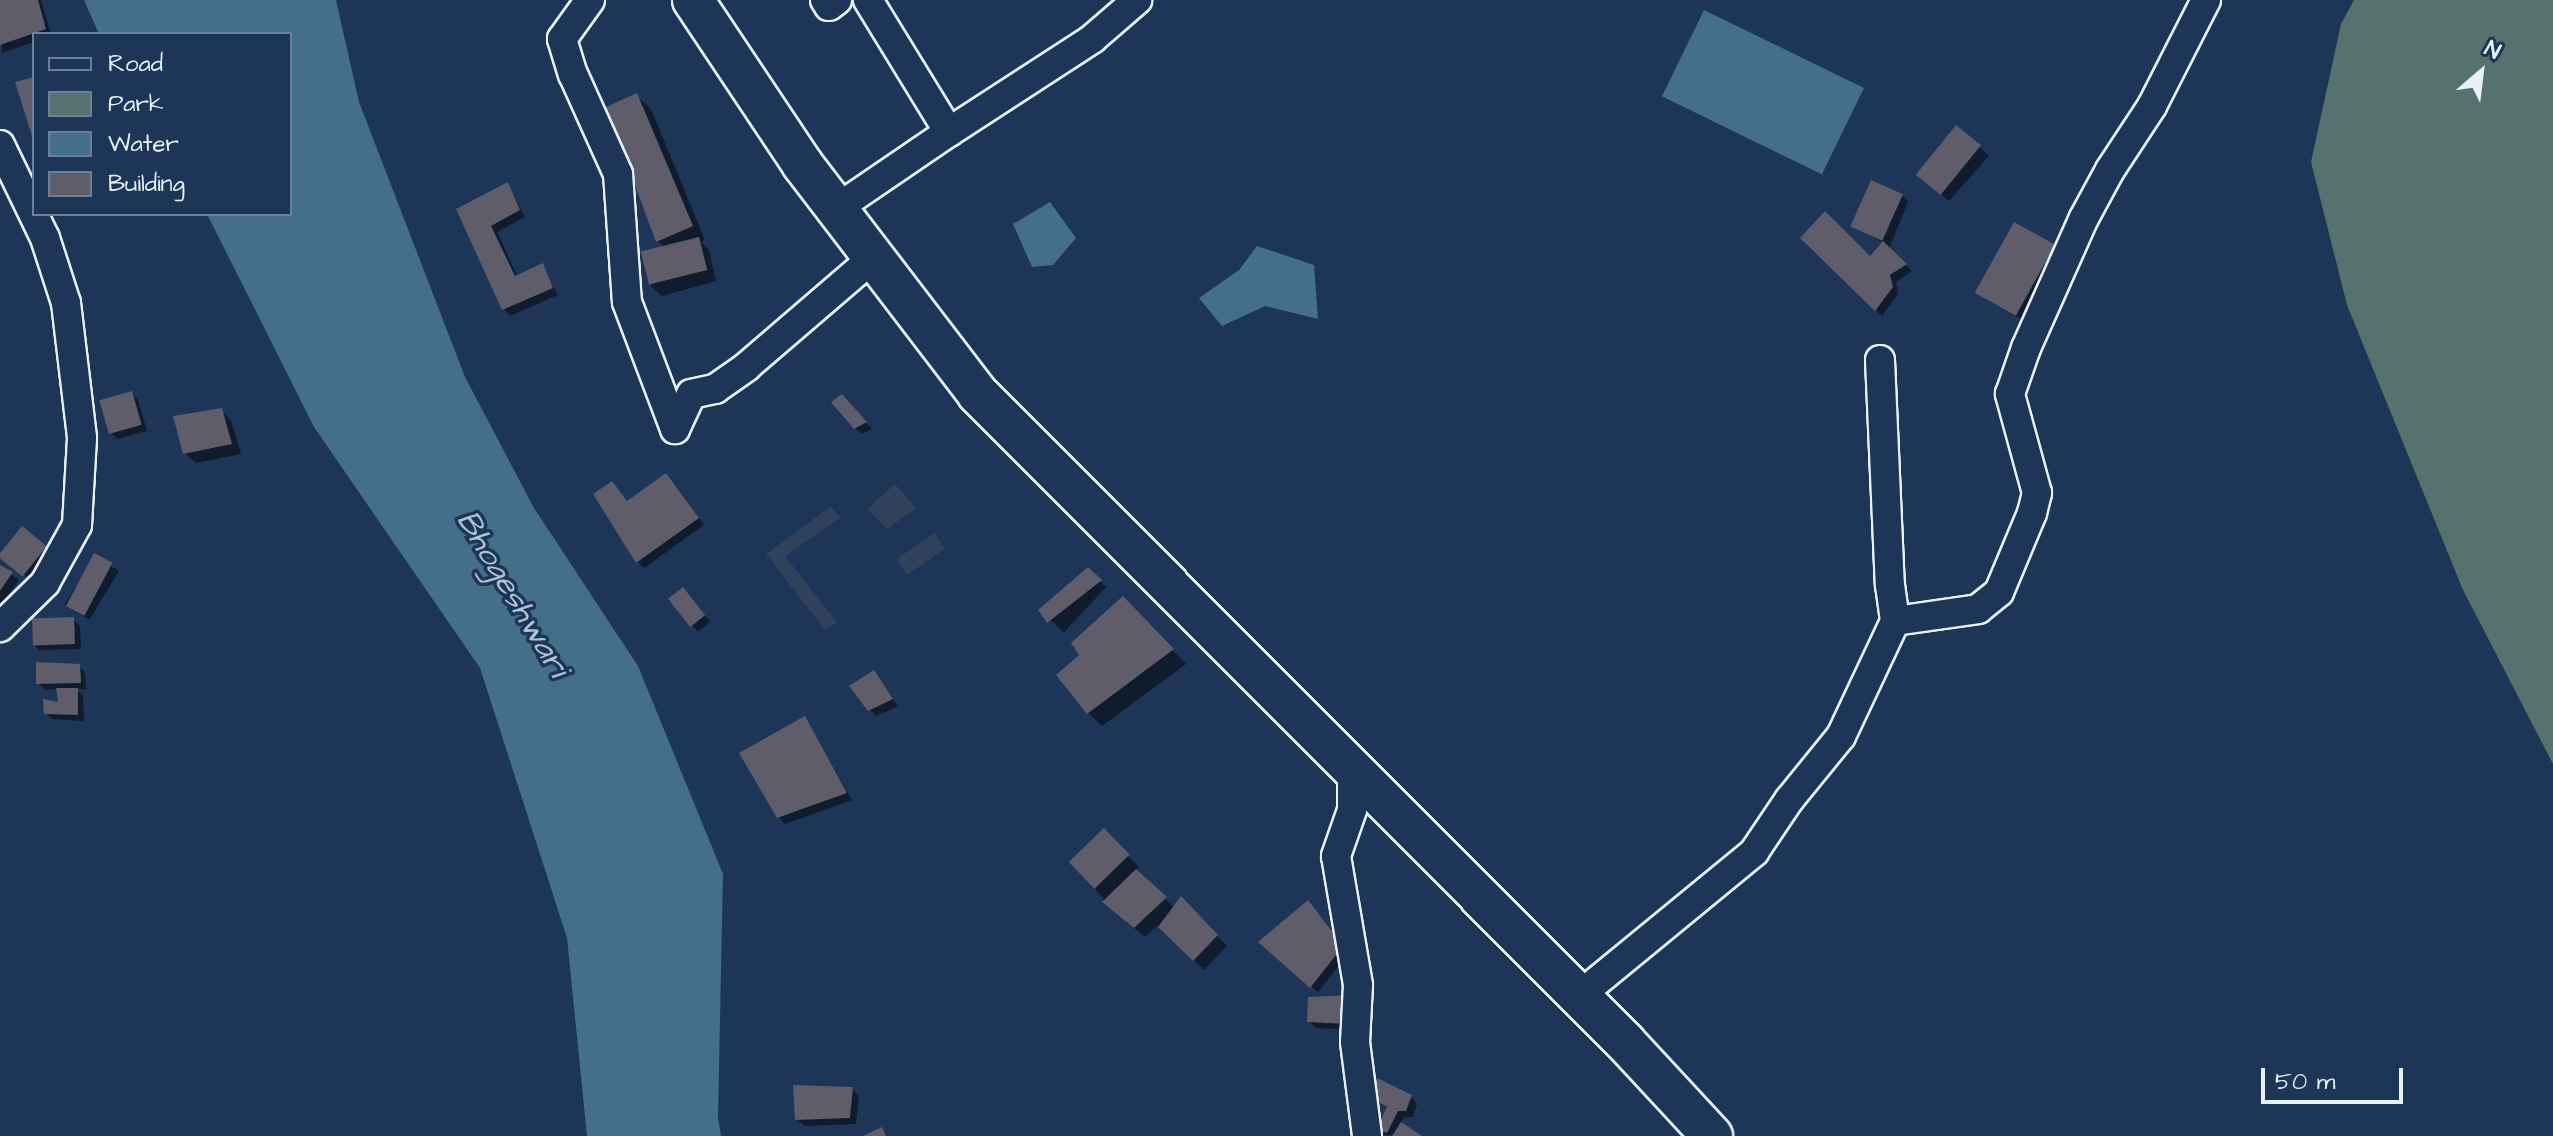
<!DOCTYPE html>
<html>
<head>
<meta charset="utf-8">
<style>
	body { margin:0 }
	#map { position:relative; width:2553px; height:1136px; overflow:hidden; background:#1d3557; font-family:"Architects Daughter",sans-serif }
	div>[style] { position:absolute }
	.built>* { inset:0; background:#30415c; transform-origin:0 0 }
	.green>* { inset:0; background:#55726f }
	.water>* { inset:0; background:#446f8a; transform-origin:0 0 }
	.shadow>* { inset:0; background:#0007; transform-origin:0 0 }
	.building>* { inset:0; background:#5e5d69; transform-origin:0 0 }
	.roads { filter:drop-shadow(2px 0 #e8f1f8) drop-shadow(-2px 0 #e8f1f8) drop-shadow(0 2px #e8f1f8) drop-shadow(0 -2px #e8f1f8) }
	.minor>* { height:28px; margin:-14px; padding:0 14px; transform-origin:14px; border-radius:14px; background:#1d3557 }
	.highway>* { height:40px; margin:-20px; padding:0 20px; transform-origin:20px; border-radius:20px; background:#1d3557 }
	span { translate:-50% -50%; white-space:nowrap; text-align:center; line-height:1.15; -webkit-text-stroke:7px #1d3557; paint-order:stroke }
	.water-label { font-size:32px; color:#afc4d2; font-style:italic }
	.legend { position:absolute; left:32px; top:32px; width:260px; height:184px; box-sizing:border-box; background:#1d3557; border:2px solid #6e8097; margin:0; padding:10px 14px; list-style:none; font-size:24px; color:#e8f1f8 }
	.legend li { display:flex; align-items:center; gap:16px; height:40px }
	.legend b { width:40px; border:2px solid #6e8097 }
	.north { position:absolute; left:2441px; top:32px; width:80px; height:80px; -webkit-text-stroke:6px #1d3557; paint-order:stroke; rotate:28deg; font-size:22px; font-weight:700; line-height:32px; text-align:center; color:#e8f1f8 }
	.north::after { content:''; display:block; margin:auto; width:28px; height:36px; background:#e8f1f8; clip-path:polygon(50% 0,100% 100%,50% 72%,0 100%) }
	.scale { position:absolute; left:2261px; top:1068px; width:142px; height:36px; box-sizing:border-box; border:4px solid #e8f1f8; border-top:0; padding-left:10px; font-size:24px; line-height:28px; white-space:nowrap; color:#e8f1f8; -webkit-text-stroke:6px #1d3557; paint-order:stroke }
</style>
</head>
<body>
<div id="map">
	<div class="built">
		<i style="clip-path:polygon(895px 484px,916px 508px,887px 529px,867px 509px)"></i>
		<i style="clip-path:polygon(830px 507px,841px 517px,785px 556px,837px 622px,825px 630px,766px 554px)"></i>
		<i style="left:934px;top:533px;width:19px;height:46px;rotate:55deg"></i>
	</div>
	<div class="green">
		<i style="clip-path:polygon(2354px 0,2553px 0,2553px 764px,2463px 590px,2347px 305px,2311px 162px,2341px 24px)"></i>
	</div>
	<div class="water">
		<i style="clip-path:polygon(84px 0,336px 0,359px 102px,465px 377px,534px 508px,638px 666px,723px 874px,718px 1118px,721px 1136px,587px 1136px,567px 938px,480px 668px,314px 427px,207px 214px,290px 214px,290px 34px,99px 34px)"></i>
		<i style="left:1704px;top:10px;width:178px;height:96px;rotate:26deg"></i>
		<i style="clip-path:polygon(1050px 202px,1076px 238px,1053px 265px,1032px 267px,1013px 224px)"></i>
		<i style="clip-path:polygon(1257px 246px,1314px 265px,1318px 319px,1265px 306px,1222px 326px,1199px 298px,1239px 270px)"></i>
	</div>
	<div class="shadow">
		<i style="clip-path:polygon(0 0,41px 0,51px 34px,34px 34px,34px 42px,2px 53px)"></i>
		<i style="clip-path:polygon(637px 96px,651px 109px,705px 240px,701px 242px,709px 250px,716px 281px,662px 296px,651px 286px,665px 248px,658px 241px)"></i>
		<i style="clip-path:polygon(1979px 146px,1989px 156px,1949px 201px,1918px 174px)"></i>
		<i style="clip-path:polygon(508px 184px,525px 217px,497px 232px,518px 278px,542px 265px,558px 295px,510px 316px,504px 309px,458px 210px)"></i>
		<i style="clip-path:polygon(1902px 195px,1908px 202px,1889px 249px,1912px 271px,1896px 282px,1898px 294px,1882px 316px,1803px 238px,1870px 259px,1884px 243px,1850px 225px)"></i>
		<i style="clip-path:polygon(2054px 246px,2060px 253px,2021px 319px,1978px 293px)"></i>
		<i style="clip-path:polygon(132px 393px,138px 400px,147px 431px,117px 439px,110px 432px)"></i>
		<i style="clip-path:polygon(841px 396px,872px 429px,862px 434px,855px 428px)"></i>
		<i style="clip-path:polygon(221px 410px,231px 421px,241px 454px,196px 463px,185px 453px)"></i>
		<i style="clip-path:polygon(673px 482px,704px 525px,644px 568px,638px 562px,628px 503px)"></i>
		<i style="clip-path:polygon(46px 547px,52px 554px,32px 580px,8px 564px)"></i>
		<i style="left:94px;top:556px;width:29px;height:57px;rotate:31deg"></i>
		<i style="clip-path:polygon(0 567px,19px 580px,0 606px)"></i>
		<i style="left:1088px;top:570px;width:25px;height:62px;rotate:43deg"></i>
		<i style="clip-path:polygon(690px 596px,710px 622px,698px 632px,670px 599px)"></i>
		<i style="clip-path:polygon(1123px 599px,1186px 664px,1102px 726px,1088px 713px,1082px 656px)"></i>
		<i style="clip-path:polygon(73px 619px,80px 626px,81px 649px,39px 650px,33px 644px)"></i>
		<i style="clip-path:polygon(79px 666px,85px 672px,86px 689px,76px 689px,83px 696px,84px 721px,52px 719px,46px 713px,60px 705px,59px 689px,45px 690px,38px 683px)"></i>
		<i style="clip-path:polygon(874px 672px,898px 706px,876px 716px,869px 709px)"></i>
		<i style="clip-path:polygon(805px 718px,852px 800px,785px 824px,779px 817px)"></i>
		<i style="clip-path:polygon(1104px 831px,1139px 867px,1135px 871px,1175px 908px,1181px 899px,1227px 946px,1204px 970px,1158px 925px,1145px 937px,1115px 912px,1072px 863px)"></i>
		<i style="clip-path:polygon(1308px 902px,1348px 954px,1318px 992px,1268px 948px)"></i>
		<i style="clip-path:polygon(1348px 997px,1354px 1030px,1316px 1028px,1309px 1021px)"></i>
		<i style="clip-path:polygon(852px 1089px,859px 1096px,856px 1124px,804px 1126px,797px 1119px)"></i>
		<i style="clip-path:polygon(1371px 1097px,1411px 1097px,1417px 1104px,1413px 1117px,1404px 1117px,1400px 1125px,1419px 1136px,1385px 1135px,1378px 1129px,1388px 1109px)"></i>
	</div>
	<div class="building">
		<i style="clip-path:polygon(0 0,38px 0,46px 29px,0 45px)"></i>
		<i style="clip-path:polygon(34px 77px,34px 139px,33px 139px,15px 82px)"></i>
		<i style="clip-path:polygon(637px 93px,693px 226px,656px 242px,606px 107px)"></i>
		<i style="left:1956px;top:125px;width:32px;height:64px;rotate:39deg"></i>
		<i style="left:1871px;top:180px;width:35px;height:51px;rotate:24deg"></i>
		<i style="clip-path:polygon(508px 182px,520px 210px,491px 226px,515px 276px,543px 263px,553px 288px,502px 310px,456px 209px)"></i>
		<i style="clip-path:polygon(1825px 211px,1870px 256px,1883px 241px,1907px 264px,1890px 275px,1893px 287px,1875px 311px,1800px 238px)"></i>
		<i style="left:2014px;top:222px;width:47px;height:81px;rotate:29deg"></i>
		<i style="left:699px;top:237px;width:34px;height:60px;rotate:76deg"></i>
		<i style="left:132px;top:391px;width:35px;height:34px;rotate:74deg"></i>
		<i style="clip-path:polygon(842px 394px,867px 422px,854px 429px,831px 402px)"></i>
		<i style="clip-path:polygon(222px 408px,232px 444px,183px 454px,173px 416px)"></i>
		<i style="clip-path:polygon(666px 473px,699px 518px,636px 563px,593px 494px,612px 481px,627px 501px)"></i>
		<i style="left:22px;top:526px;width:32px;height:39px;rotate:39deg"></i>
		<i style="left:94px;top:553px;width:21px;height:60px;rotate:28deg"></i>
		<i style="clip-path:polygon(0 565px,13px 572px,0 591px)"></i>
		<i style="clip-path:polygon(1088px 567px,1102px 580px,1047px 623px,1038px 610px)"></i>
		<i style="left:683px;top:587px;width:36px;height:19px;rotate:52deg"></i>
		<i style="clip-path:polygon(1123px 596px,1174px 649px,1087px 714px,1056px 675px,1079px 655px,1071px 643px)"></i>
		<i style="left:74px;top:617px;width:27px;height:42px;rotate:88deg"></i>
		<i style="clip-path:polygon(36px 662px,80px 664px,81px 683px,36px 684px)"></i>
		<i style="clip-path:polygon(874px 670px,893px 699px,868px 711px,849px 686px)"></i>
		<i style="clip-path:polygon(56px 688px,78px 688px,78px 715px,44px 714px,43px 699px,58px 702px)"></i>
		<i style="clip-path:polygon(805px 716px,847px 793px,777px 818px,739px 753px)"></i>
		<i style="left:1104px;top:828px;width:37px;height:49px;rotate:46deg"></i>
		<i style="clip-path:polygon(1136px 869px,1167px 897px,1134px 928px,1102px 902px)"></i>
		<i style="clip-path:polygon(1181px 896px,1218px 935px,1193px 961px,1158px 927px)"></i>
		<i style="clip-path:polygon(1308px 900px,1343px 946px,1310px 988px,1258px 942px)"></i>
		<i style="clip-path:polygon(1349px 995px,1348px 1024px,1307px 1022px,1308px 997px)"></i>
		<i style="clip-path:polygon(1377px 1078px,1412px 1095px,1406px 1111px,1398px 1111px,1387px 1133px,1376px 1129px,1387px 1107px,1369px 1097px)"></i>
		<i style="clip-path:polygon(793px 1085px,853px 1087px,850px 1118px,795px 1120px)"></i>
		<i style="clip-path:polygon(1401px 1122px,1422px 1136px,1392px 1136px)"></i>
		<i style="clip-path:polygon(882px 1127px,886px 1136px,863px 1136px)"></i>
	</div>
	<div class="roads">
		<div class="minor">
			<i style="left:590px;top:0;width:48px;rotate:125.7deg"></i>
			<i style="left:562px;top:39px;width:37px;rotate:73deg"></i>
			<i style="left:573px;top:74px;width:110px;rotate:65.8deg"></i>
			<i style="left:618px;top:174px;width:128px;rotate:86deg"></i>
			<i style="left:627px;top:302px;width:136px;rotate:69.3deg"></i>
			<i style="left:825px;top:0;width:7px;rotate:56deg"></i>
			<i style="left:829px;top:6px;width:10px;rotate:-37deg"></i>
			<i style="left:868px;top:0;width:155px;rotate:58.5deg"></i>
			<i style="left:949px;top:132px;width:171px;rotate:-33deg"></i>
			<i style="left:1092px;top:39px;width:60px;rotate:-40.9deg"></i>
			<i style="left:0;top:145px;width:103px;rotate:64.2deg"></i>
			<i style="left:45px;top:238px;width:68px;rotate:72.1deg"></i>
			<i style="left:66px;top:303px;width:136px;rotate:83.2deg"></i>
			<i style="left:82px;top:438px;width:87px;rotate:93.3deg"></i>
			<i style="left:77px;top:525px;width:66px;rotate:118.9deg"></i>
			<i style="left:45px;top:583px;width:63px;rotate:135.6deg"></i>
			<i style="left:836px;top:209px;width:137px;rotate:-34.3deg"></i>
			<i style="left:1880px;top:360px;width:225px;rotate:87.5deg"></i>
			<i style="left:1890px;top:585px;width:36px;rotate:82deg"></i>
			<i style="left:1895px;top:621px;width:84px;rotate:-8.2deg"></i>
			<i style="left:1978px;top:609px;width:27px;rotate:-39deg"></i>
			<i style="left:1999px;top:592px;width:86px;rotate:-67.3deg"></i>
			<i style="left:2032px;top:513px;width:21px;rotate:-76deg"></i>
			<i style="left:2037px;top:493px;width:103px;rotate:-105.3deg"></i>
			<i style="left:2010px;top:394px;width:49px;rotate:-70.8deg"></i>
			<i style="left:2026px;top:348px;width:142px;rotate:-66deg"></i>
			<i style="left:2084px;top:218px;width:55px;rotate:-61.6deg"></i>
			<i style="left:2110px;top:170px;width:77px;rotate:-56.7deg"></i>
			<i style="left:2152px;top:106px;width:119px;rotate:-63deg"></i>
			<i style="left:675px;top:429px;width:38px;rotate:-65deg"></i>
			<i style="left:691px;top:394px;width:25px;rotate:-12deg"></i>
			<i style="left:715px;top:389px;width:38px;rotate:-35deg"></i>
			<i style="left:746px;top:367px;width:169px;rotate:-40.7deg"></i>
			<i style="left:1352px;top:769px;width:41px;rotate:90deg"></i>
			<i style="left:1352px;top:810px;width:49px;rotate:109.2deg"></i>
			<i style="left:1336px;top:856px;width:131px;rotate:80.3deg"></i>
			<i style="left:1358px;top:985px;width:57px;rotate:93deg"></i>
			<i style="left:1355px;top:1042px;width:95px;rotate:82.7deg"></i>
			<i style="left:1579px;top:996px;width:227px;rotate:-39.4deg"></i>
			<i style="left:1754px;top:852px;width:63px;rotate:-56.1deg"></i>
			<i style="left:1789px;top:800px;width:82px;rotate:-50.9deg"></i>
			<i style="left:1841px;top:736px;width:127px;rotate:-64.8deg"></i>
		</div>
		<div class="highway">
			<i style="left:693px;top:0;width:198px;rotate:56.3deg"></i>
			<i style="left:803px;top:165px;width:288px;rotate:52.6deg"></i>
			<i style="left:978px;top:394px;width:916px;rotate:45.04deg"></i>
			<i style="left:1625px;top:1042px;width:128px;rotate:47.2deg"></i>
		</div>
	</div>
	<div class="water-label">
		<span style="left:512px;top:594px;rotate:59deg">Bhogeshwari</span>
	</div>
	<ul class="legend">
	<li><b style="height:10px;background:#1d3557"></b>Road</li>
	<li><b style="height:22px;background:#55726f"></b>Park</li>
	<li><b style="height:22px;background:#446f8a"></b>Water</li>
	<li><b style="height:22px;background:#5e5d69"></b>Building</li>
	</ul>
	<div class="north">N</div>
	<div class="scale">50 m</div>
</div>
</body>
</html>
